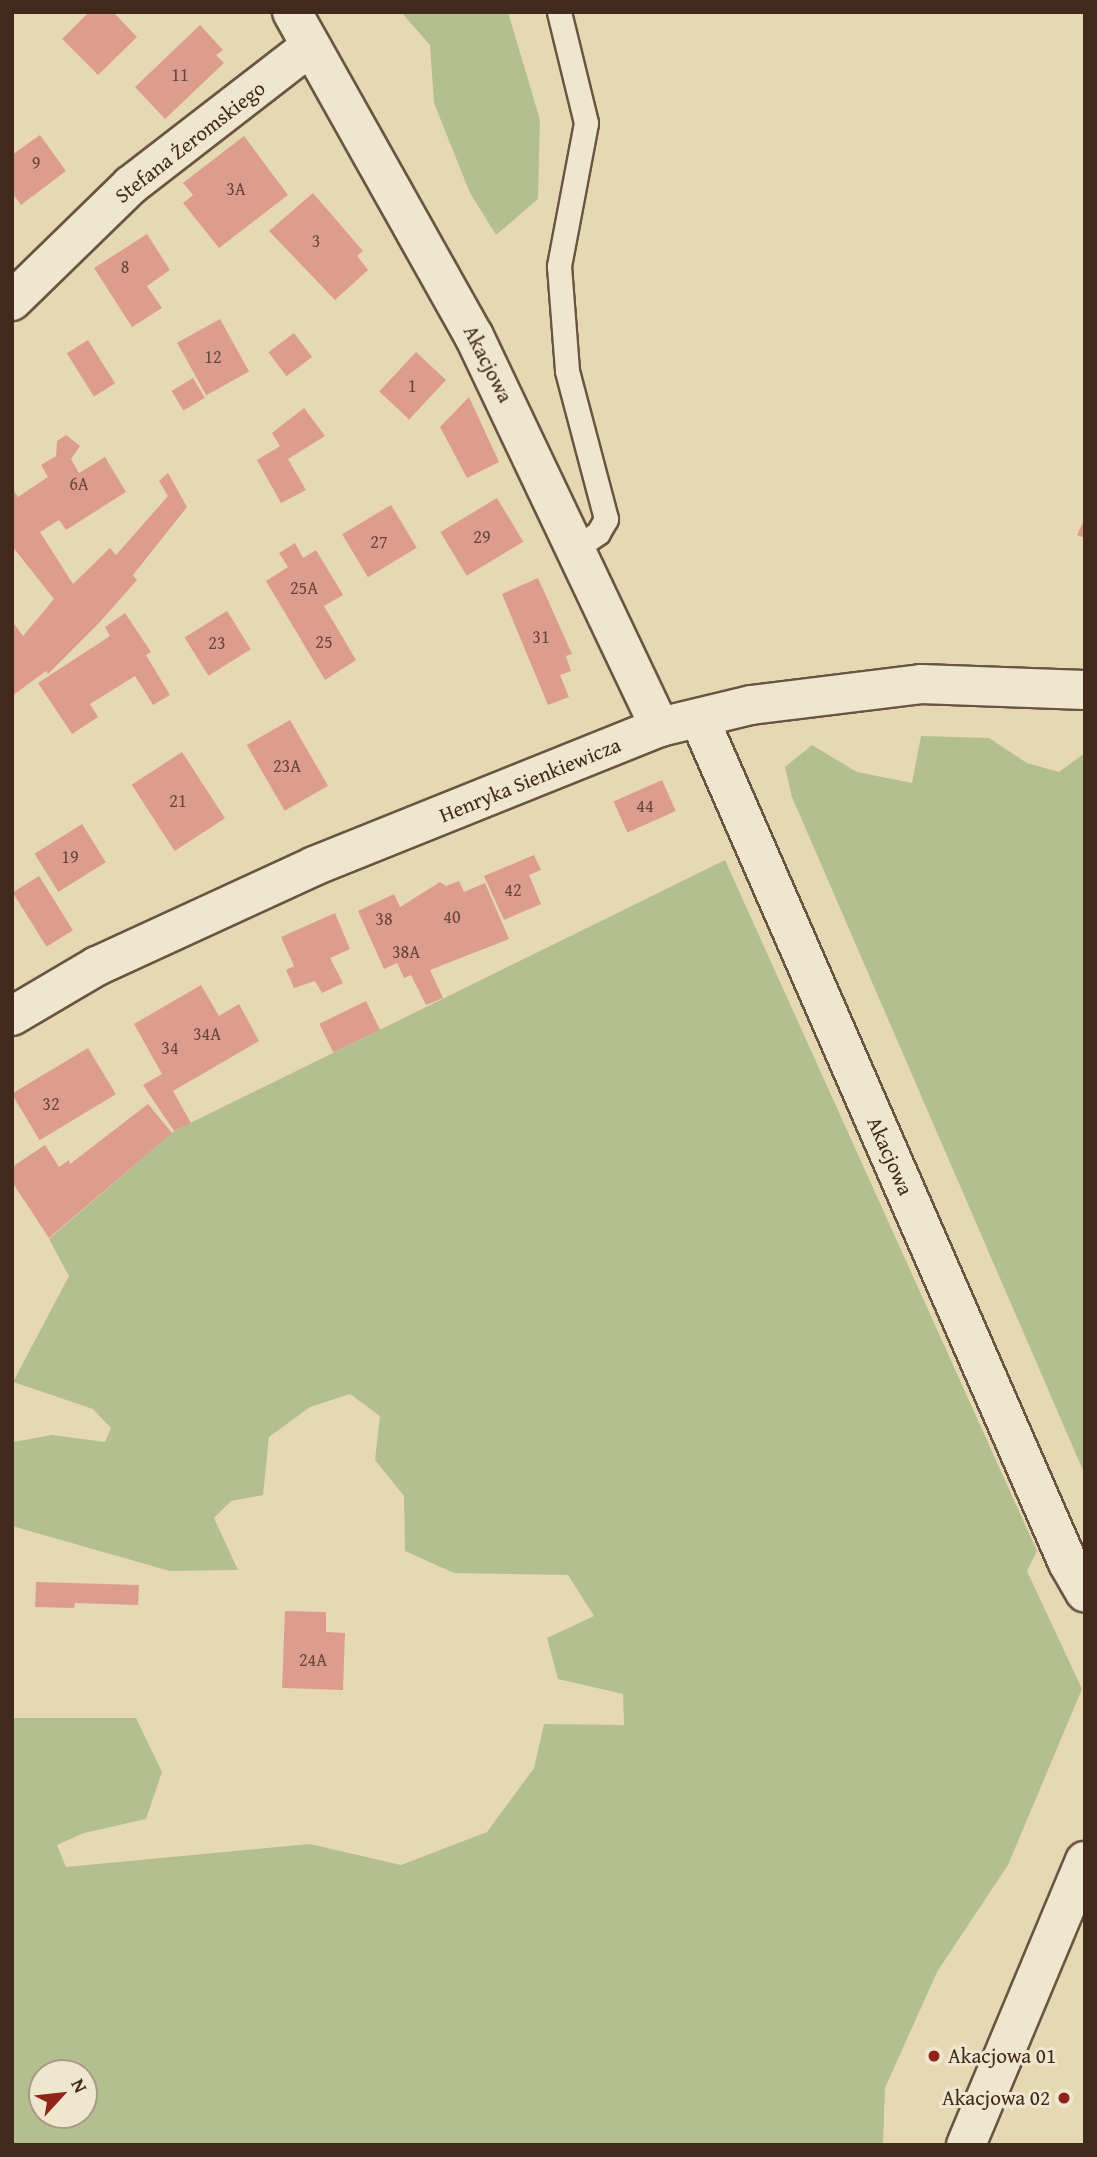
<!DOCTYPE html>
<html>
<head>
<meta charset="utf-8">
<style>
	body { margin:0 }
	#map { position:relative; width:1097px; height:2157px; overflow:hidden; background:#e7d8b4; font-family:"Gentium Book Plus",serif }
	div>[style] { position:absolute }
	.green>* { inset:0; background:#b3bf8f }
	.building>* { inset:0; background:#dd9d8e; transform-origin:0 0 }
	.roads { filter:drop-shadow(2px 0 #6a5542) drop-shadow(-2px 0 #6a5542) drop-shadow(0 2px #6a5542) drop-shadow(0 -2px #6a5542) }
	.service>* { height:23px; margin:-11.5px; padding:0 11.5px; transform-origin:11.5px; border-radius:11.5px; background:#efe6ce }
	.minor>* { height:38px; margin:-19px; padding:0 19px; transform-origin:19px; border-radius:19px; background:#efe6ce }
	.tertiary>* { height:38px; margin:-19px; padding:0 19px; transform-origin:19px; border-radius:19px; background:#efe6ce }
	.dots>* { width:19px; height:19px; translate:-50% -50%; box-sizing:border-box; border:4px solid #efe6ce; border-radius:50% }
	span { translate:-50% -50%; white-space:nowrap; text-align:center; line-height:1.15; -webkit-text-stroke:6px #efe6ce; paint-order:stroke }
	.number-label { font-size:18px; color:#684638 }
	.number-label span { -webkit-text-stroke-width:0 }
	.street-label { font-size:21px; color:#41291c }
	.poi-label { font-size:21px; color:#41291c }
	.left { translate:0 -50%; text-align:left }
	.right { translate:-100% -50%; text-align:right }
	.frame { position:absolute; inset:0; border:14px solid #41291c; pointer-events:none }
	.north { position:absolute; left:28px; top:2059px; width:70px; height:70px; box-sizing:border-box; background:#efe6ce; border:2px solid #a99a87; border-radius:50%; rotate:63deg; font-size:19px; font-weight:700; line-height:28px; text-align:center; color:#41291c }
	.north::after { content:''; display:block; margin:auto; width:24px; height:32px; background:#8f2418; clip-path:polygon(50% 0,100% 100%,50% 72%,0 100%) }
</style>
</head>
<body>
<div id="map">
	<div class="green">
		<i style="clip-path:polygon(401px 12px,508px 12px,540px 120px,538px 199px,496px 235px,470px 193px,434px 103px,430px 45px)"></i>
		<i style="clip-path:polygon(921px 736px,989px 738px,1027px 763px,1059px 772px,1085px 753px,1085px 1475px,792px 797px,785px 767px,812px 745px,857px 772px,912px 783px)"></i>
		<i style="clip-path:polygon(evenodd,725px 860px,1037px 1551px,1027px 1571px,1082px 1689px,1008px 1865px,937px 1972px,885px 2088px,883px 2145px,12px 2145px,12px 1718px,136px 1718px,162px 1772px,146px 1819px,84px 1833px,57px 1845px,66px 1867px,310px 1844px,401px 1865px,487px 1832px,534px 1768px,544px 1724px,624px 1725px,623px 1694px,558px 1679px,547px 1638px,594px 1616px,568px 1575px,454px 1573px,405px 1551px,404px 1496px,375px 1460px,380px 1416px,350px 1394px,310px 1407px,269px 1437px,263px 1495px,231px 1501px,214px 1518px,238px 1570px,170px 1571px,12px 1526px,13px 1442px,52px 1435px,105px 1442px,111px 1428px,93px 1409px,13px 1382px,69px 1276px,49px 1239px,174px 1131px,725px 860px,42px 2073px,84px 2073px,84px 2115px,42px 2115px,42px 2073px)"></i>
	</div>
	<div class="building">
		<i style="clip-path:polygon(89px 12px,113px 12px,137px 37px,98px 75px,62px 39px)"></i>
		<i style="clip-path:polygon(200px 25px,223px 50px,216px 55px,224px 63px,165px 119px,135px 87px)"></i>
		<i style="clip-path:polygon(40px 135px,66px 171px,21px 205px,12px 193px,12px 155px)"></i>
		<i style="clip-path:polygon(244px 136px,288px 195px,219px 248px,183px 203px,193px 195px,183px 183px)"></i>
		<i style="clip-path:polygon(313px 193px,363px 251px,357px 256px,368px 270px,335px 300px,269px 231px)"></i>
		<i style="clip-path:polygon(147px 234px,170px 270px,147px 286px,162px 308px,132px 327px,94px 268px)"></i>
		<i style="left:220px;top:319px;width:60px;height:49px;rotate:61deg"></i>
		<i style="left:294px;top:333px;width:30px;height:32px;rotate:53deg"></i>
		<i style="left:88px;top:340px;width:51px;height:25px;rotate:58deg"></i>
		<i style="left:416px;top:352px;width:41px;height:54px;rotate:43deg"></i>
		<i style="left:193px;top:378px;width:23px;height:25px;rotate:59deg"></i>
		<i style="clip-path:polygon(469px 397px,499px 462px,467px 478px,440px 427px)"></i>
		<i style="clip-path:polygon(304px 408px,325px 436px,288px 459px,306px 490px,281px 503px,257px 460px,280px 446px,272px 433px)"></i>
		<i style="clip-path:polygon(66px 435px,80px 446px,71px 459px,79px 473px,105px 457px,126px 492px,66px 530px,59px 520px,40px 532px,73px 584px,110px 548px,116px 555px,168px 496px,159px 481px,168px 473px,187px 507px,133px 575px,137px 580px,99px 623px,48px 674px,46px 671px,12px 696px,12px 621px,23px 636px,54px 599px,12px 546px,12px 488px,18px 497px,48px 477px,41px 465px,56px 456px,57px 441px)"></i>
		<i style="left:497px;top:498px;width:51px;height:66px;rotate:59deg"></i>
		<i style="left:391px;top:505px;width:50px;height:57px;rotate:59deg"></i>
		<i style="clip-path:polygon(1085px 518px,1085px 538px,1077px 535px)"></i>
		<i style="clip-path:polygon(295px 543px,303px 558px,316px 550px,343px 595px,324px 606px,356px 660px,325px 680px,266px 581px,288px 567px,279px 553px)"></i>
		<i style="clip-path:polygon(538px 578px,572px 654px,566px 656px,571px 671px,560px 675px,569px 697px,548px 705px,502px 594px)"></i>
		<i style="left:227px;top:611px;width:45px;height:50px;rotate:58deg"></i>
		<i style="clip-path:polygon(125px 613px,151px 652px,146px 655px,170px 695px,153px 705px,135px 676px,90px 704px,98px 717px,72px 734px,38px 683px,110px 636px,105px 627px)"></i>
		<i style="left:290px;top:720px;width:76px;height:50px;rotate:60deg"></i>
		<i style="left:182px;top:752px;width:79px;height:60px;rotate:57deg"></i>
		<i style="left:662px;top:780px;width:34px;height:53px;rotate:66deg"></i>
		<i style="left:82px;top:824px;width:45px;height:56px;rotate:58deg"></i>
		<i style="clip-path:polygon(534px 855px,541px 870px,529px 875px,541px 904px,504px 920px,484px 876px)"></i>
		<i style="left:39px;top:876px;width:64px;height:31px;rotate:58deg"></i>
		<i style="clip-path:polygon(459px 881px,464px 892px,485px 883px,509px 939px,430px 970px,443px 998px,426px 1005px,411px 975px,404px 978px,397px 963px,384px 969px,358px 911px,394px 894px,400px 907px,440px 882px,446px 886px)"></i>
		<i style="clip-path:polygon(335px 913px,350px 949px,330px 958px,343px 983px,322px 993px,315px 981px,294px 988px,286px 970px,294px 966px,281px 937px)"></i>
		<i style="clip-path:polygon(201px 985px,219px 1016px,239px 1004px,259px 1041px,173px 1091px,191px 1123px,174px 1131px,143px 1085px,162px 1074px,134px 1024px)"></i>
		<i style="left:366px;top:1001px;width:32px;height:52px;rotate:64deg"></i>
		<i style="left:88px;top:1048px;width:54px;height:89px;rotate:59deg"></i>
		<i style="clip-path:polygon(148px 1104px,172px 1133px,49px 1238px,12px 1182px,12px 1167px,45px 1145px,59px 1167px,69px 1160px,70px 1164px)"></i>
		<i style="clip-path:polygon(36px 1582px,139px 1585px,138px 1605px,75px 1603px,74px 1608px,35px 1607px)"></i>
		<i style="clip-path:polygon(285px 1611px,326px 1612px,326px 1632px,345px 1633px,343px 1690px,282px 1688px)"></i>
	</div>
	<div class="roads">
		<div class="service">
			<i style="left:559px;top:12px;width:114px;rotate:76.3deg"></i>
			<i style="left:586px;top:123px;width:146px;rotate:100.7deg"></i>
			<i style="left:559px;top:266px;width:105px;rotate:85.6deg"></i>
			<i style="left:567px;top:371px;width:153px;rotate:75.2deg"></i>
			<i style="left:606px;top:519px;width:16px;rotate:120deg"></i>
			<i style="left:598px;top:533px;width:27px;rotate:146deg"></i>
		</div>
		<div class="minor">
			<i style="left:292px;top:12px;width:372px;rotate:60.7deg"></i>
			<i style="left:474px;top:336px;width:433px;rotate:64.6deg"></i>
			<i style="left:12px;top:301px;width:166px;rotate:-44.3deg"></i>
			<i style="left:131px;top:185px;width:227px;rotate:-37.7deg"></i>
			<i style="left:699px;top:718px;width:922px;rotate:66.41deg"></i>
			<i style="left:1068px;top:1563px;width:34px;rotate:60deg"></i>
			<i style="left:12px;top:1016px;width:99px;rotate:-30.5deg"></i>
			<i style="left:97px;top:966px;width:239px;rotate:-24.7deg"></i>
			<i style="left:314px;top:866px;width:373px;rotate:-21.9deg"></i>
			<i style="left:660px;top:727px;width:94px;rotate:-13.6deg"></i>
			<i style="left:751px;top:705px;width:171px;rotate:-7deg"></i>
			<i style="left:921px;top:684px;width:164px;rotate:2.1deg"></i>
		</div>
		<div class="tertiary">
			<i style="left:966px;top:2145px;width:308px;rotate:-67.3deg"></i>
		</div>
	</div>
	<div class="dots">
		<i style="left:934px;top:2056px;background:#8f2418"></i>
		<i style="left:1064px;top:2098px;background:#8f2418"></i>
	</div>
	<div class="number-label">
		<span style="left:180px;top:75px">11</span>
		<span style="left:36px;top:163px">9</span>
		<span style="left:236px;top:189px">3A</span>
		<span style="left:316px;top:241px">3</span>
		<span style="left:125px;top:267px">8</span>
		<span style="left:213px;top:357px">12</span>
		<span style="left:412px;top:386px">1</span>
		<span style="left:79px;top:484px">6A</span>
		<span style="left:482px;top:537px">29</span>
		<span style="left:379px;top:542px">27</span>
		<span style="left:304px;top:588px">25A</span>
		<span style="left:541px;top:637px">31</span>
		<span style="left:324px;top:642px">25</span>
		<span style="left:217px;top:643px">23</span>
		<span style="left:287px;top:766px">23A</span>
		<span style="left:178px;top:801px">21</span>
		<span style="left:645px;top:806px">44</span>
		<span style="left:70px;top:857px">19</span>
		<span style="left:513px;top:890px">42</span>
		<span style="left:452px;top:917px">40</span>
		<span style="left:384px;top:919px">38</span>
		<span style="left:406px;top:952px">38A</span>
		<span style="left:207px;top:1034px">34A</span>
		<span style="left:170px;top:1048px">34</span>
		<span style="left:51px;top:1104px">32</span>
		<span style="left:313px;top:1660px">24A</span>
	</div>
	<div class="street-label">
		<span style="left:190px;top:142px;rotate:-38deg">Stefana Żeromskiego</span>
		<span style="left:488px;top:364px;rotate:63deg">Akacjowa</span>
		<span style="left:530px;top:780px;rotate:-22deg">Henryka Sienkiewicza</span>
		<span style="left:890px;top:1156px;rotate:66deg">Akacjowa</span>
	</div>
	<div class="poi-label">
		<span class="left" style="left:948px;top:2056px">Akacjowa 01</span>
		<span class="right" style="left:1050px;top:2098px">Akacjowa 02</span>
	</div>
	<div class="frame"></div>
	<div class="north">N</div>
</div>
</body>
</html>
